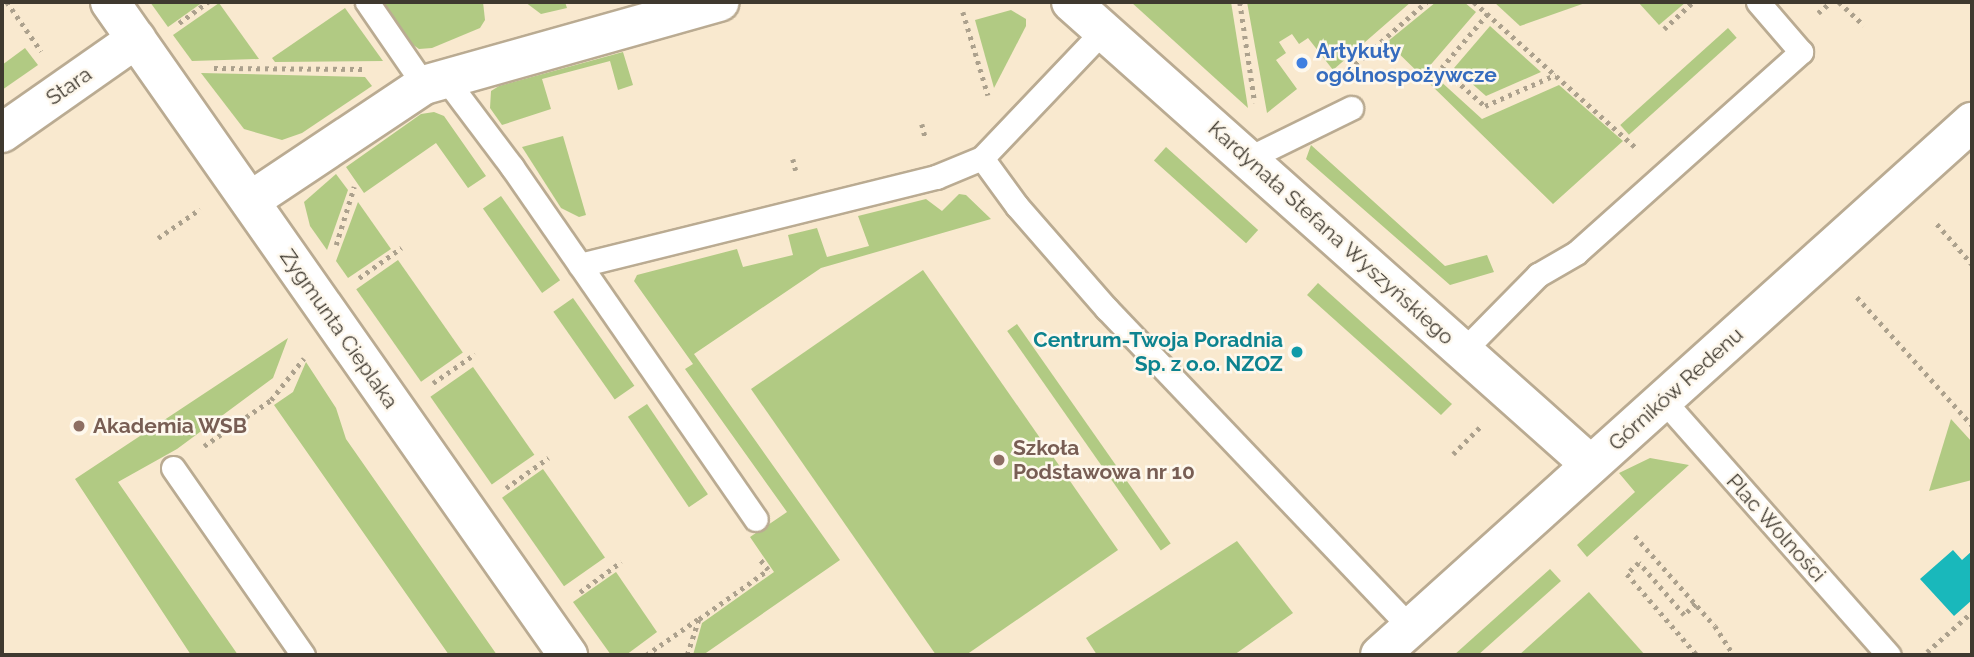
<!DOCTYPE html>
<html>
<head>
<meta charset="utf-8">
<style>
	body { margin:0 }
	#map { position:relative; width:1974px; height:657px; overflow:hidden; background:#f9e9cf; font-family:Raleway,sans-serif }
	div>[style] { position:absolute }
	.green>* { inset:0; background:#b1ca83; transform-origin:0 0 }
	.water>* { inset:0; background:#19b8bb }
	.path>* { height:4.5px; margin-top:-2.25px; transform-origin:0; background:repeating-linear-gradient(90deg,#aca18d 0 3.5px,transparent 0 8.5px) }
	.roads { filter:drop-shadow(2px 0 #baab92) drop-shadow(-2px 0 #baab92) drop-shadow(0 2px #baab92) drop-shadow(0 -2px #baab92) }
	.lane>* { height:23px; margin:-11.5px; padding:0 11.5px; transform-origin:11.5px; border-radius:11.5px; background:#fff }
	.street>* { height:38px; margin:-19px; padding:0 19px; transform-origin:19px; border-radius:19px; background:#fff }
	.dots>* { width:19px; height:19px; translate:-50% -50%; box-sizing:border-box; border:4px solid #fef8ed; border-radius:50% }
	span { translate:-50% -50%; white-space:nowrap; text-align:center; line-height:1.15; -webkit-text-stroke:5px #fef8ed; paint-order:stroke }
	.shop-label { font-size:21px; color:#366cbe; font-weight:700 }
	.left { translate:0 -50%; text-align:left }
	.street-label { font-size:21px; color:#3f392f }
	.culture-label { font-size:21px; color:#0d838f; font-weight:700 }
	.right { translate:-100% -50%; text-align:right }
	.education-label { font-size:21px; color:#785e54; font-weight:700 }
	.frame { position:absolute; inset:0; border:4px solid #3f392f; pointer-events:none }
</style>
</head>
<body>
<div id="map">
	<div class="green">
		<i style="clip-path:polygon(150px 2px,203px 2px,168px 27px)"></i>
		<i style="clip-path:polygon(377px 2px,483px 2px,485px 20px,480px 28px,432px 48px,419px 49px,406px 40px)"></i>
		<i style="clip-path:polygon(525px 2px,565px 2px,567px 8px,541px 14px)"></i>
		<i style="clip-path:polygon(1131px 2px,1231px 2px,1248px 108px)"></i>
		<i style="clip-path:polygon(1247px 2px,1411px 2px,1333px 70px,1308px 38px,1299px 44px,1292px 34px,1279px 42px,1286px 53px,1276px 60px,1297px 89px,1267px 113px)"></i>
		<i style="clip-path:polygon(1436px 2px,1464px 2px,1476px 12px,1427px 69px,1482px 119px,1559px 85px,1623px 141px,1553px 204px,1387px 42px)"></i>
		<i style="clip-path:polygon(1494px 2px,1588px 2px,1520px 26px)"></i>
		<i style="clip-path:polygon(1638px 2px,1686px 2px,1659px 25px)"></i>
		<i style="clip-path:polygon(219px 3px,259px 59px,192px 61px,173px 35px)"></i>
		<i style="clip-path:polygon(345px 8px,383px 61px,275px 62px,272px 58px)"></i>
		<i style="clip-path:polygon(1011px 10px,1026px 19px,1026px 26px,994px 88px,975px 20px)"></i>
		<i style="clip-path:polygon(1490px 26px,1541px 72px,1486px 96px,1454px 68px)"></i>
		<i style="left:1728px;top:28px;width:13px;height:145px;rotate:48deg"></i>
		<i style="clip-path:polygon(25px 48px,38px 65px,2px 90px,2px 65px)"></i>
		<i style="clip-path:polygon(623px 52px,633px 85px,618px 90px,610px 61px,542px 79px,551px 109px,502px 125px,490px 108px,491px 91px,499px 86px)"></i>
		<i style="clip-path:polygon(201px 73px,365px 77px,372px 86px,302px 133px,282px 140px,244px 129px)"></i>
		<i style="clip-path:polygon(434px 112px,444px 116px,486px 176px,468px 188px,436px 143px,364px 193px,346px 167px,421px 114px)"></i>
		<i style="clip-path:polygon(563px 136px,586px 215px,579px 217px,561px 208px,522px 147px)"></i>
		<i style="clip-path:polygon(1311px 145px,1445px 266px,1487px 255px,1494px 272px,1450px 285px,1306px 159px)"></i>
		<i style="left:1166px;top:147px;width:124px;height:18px;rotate:42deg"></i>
		<i style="clip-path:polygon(336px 174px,348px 190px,327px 250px,310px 226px,304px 202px)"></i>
		<i style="clip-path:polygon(959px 194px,966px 195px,991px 219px,821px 268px,694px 354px,840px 560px,703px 655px,693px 655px,702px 623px,774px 572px,750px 537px,787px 512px,685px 369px,693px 364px,634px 281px,637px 275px,737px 249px,743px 267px,793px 255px,788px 235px,817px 228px,827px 257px,869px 246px,858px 216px,926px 199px,942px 211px)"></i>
		<i style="left:501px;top:196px;width:103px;height:22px;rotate:55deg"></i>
		<i style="clip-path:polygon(358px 202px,391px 249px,348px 278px,336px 261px)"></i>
		<i style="left:398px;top:260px;width:113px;height:51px;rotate:55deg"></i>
		<i style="clip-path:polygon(923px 270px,1118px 550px,966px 655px,936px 655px,751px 389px)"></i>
		<i style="clip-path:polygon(1318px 283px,1406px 362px,1452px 404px,1441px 415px,1307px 295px)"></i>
		<i style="left:573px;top:298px;width:107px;height:24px;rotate:55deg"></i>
		<i style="left:1017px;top:324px;width:268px;height:12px;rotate:55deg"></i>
		<i style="clip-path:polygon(288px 338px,273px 378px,177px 449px,118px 482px,238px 655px,191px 655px,75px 479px)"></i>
		<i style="clip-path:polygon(306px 362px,336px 408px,346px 439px,497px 655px,449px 655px,274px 405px,293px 392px)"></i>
		<i style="left:473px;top:367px;width:107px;height:52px;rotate:55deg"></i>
		<i style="left:647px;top:404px;width:109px;height:23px;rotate:56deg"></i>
		<i style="clip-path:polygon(1951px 419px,1972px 442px,1972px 480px,1929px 491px)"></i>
		<i style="clip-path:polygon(1650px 458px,1689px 465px,1587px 557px,1577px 545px,1635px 492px,1619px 473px)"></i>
		<i style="left:543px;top:469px;width:108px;height:50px;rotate:55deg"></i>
		<i style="clip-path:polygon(1237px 541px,1293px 613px,1234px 655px,1097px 655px,1086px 638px)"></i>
		<i style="clip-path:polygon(1550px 569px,1561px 581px,1478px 655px,1454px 655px)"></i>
		<i style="clip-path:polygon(616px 572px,657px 632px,626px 655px,611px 655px,573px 602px)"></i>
		<i style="clip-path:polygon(1589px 592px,1645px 655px,1519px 655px)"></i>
	</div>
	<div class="water">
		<i style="clip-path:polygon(1953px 550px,1962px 560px,1972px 551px,1972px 600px,1954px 616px,1920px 579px)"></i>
	</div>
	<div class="path">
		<i style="left:7px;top:2px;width:60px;rotate:55.2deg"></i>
		<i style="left:1240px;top:2px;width:102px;rotate:81.6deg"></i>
		<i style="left:1474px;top:2px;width:219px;rotate:42deg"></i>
		<i style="left:1839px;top:2px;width:34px;rotate:43deg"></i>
		<i style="left:963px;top:12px;width:87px;rotate:73.2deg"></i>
		<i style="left:1818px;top:13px;width:17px;rotate:-40deg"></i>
		<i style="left:1488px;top:14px;width:71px;rotate:130.4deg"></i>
		<i style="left:1442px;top:68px;width:57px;rotate:41.5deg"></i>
		<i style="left:1485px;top:106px;width:77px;rotate:-23.9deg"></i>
		<i style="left:179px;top:23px;width:36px;rotate:-36deg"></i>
		<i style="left:1664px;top:29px;width:40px;rotate:-43deg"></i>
		<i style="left:214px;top:68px;width:149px;rotate:0.4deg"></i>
		<i style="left:1349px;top:70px;width:103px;rotate:-41.4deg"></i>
		<i style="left:922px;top:124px;width:16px;rotate:76deg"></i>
		<i style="left:793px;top:159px;width:12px;rotate:76deg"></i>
		<i style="left:1937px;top:224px;width:53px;rotate:48.8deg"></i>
		<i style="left:158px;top:238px;width:51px;rotate:-34.6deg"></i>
		<i style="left:336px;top:245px;width:61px;rotate:-72.8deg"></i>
		<i style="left:359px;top:278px;width:52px;rotate:-35.5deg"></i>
		<i style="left:1857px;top:297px;width:172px;rotate:48.1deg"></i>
		<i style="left:433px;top:383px;width:51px;rotate:-34.6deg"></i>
		<i style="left:204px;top:446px;width:81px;rotate:-34.5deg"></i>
		<i style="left:271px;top:400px;width:53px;rotate:-51.8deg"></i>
		<i style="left:1453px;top:454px;width:38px;rotate:-45deg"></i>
		<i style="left:506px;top:488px;width:52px;rotate:-35.5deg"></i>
		<i style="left:1635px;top:536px;width:120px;rotate:48.4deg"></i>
		<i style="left:1715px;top:626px;width:35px;rotate:57deg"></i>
		<i style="left:580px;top:592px;width:51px;rotate:-36.2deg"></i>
		<i style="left:1696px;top:604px;width:16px;rotate:137deg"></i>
		<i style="left:1684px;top:615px;width:69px;rotate:-130.9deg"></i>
		<i style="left:1639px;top:563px;width:16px;rotate:137deg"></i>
		<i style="left:1627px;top:574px;width:107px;rotate:49.2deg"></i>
		<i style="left:1927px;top:652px;width:60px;rotate:-41.6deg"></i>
		<i style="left:646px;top:655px;width:63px;rotate:-34.7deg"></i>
		<i style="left:687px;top:655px;width:38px;rotate:-72deg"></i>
		<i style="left:699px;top:619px;width:85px;rotate:-35.4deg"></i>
		<i style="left:768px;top:570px;width:16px;rotate:-128deg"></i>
	</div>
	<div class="roads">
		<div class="lane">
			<i style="left:367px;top:2px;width:101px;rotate:55.5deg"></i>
			<i style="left:445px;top:78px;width:111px;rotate:53deg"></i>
			<i style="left:512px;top:167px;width:428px;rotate:55.3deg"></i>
			<i style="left:982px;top:158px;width:59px;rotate:53.9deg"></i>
			<i style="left:1017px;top:206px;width:137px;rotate:48.9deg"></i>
			<i style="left:1107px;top:309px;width:441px;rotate:46.4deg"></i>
			<i style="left:1247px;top:159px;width:116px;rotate:-26.1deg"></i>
			<i style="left:580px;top:265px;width:367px;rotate:-13.9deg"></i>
			<i style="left:936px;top:177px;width:50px;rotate:-22.4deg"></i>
			<i style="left:982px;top:158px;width:175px;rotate:-46.4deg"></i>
			<i style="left:1463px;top:351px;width:107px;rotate:-45.4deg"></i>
			<i style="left:1538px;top:275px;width:44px;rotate:-30.1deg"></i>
			<i style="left:1576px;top:253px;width:302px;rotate:-41.8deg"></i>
			<i style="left:1801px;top:52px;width:66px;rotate:-130.7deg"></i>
			<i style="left:1664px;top:401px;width:339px;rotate:48.5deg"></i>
			<i style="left:173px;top:468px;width:228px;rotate:55.2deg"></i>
		</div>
		<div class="street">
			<i style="left:110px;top:2px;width:798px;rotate:54.96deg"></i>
			<i style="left:1071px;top:2px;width:696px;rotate:41.68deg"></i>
			<i style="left:2px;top:133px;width:164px;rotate:-35deg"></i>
			<i style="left:250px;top:201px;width:209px;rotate:-33.7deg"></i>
			<i style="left:424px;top:85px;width:307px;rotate:-15.7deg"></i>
			<i style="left:1380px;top:655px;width:797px;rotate:-42deg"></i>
		</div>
	</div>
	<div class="dots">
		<i style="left:1302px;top:63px;background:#3f7fe0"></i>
		<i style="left:1297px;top:352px;background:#0f9aa8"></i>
		<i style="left:79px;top:426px;background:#8d6e63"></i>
		<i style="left:999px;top:460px;background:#8d6e63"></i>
	</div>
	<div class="shop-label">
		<span class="left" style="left:1316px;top:63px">Artykuły<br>ogólnospożywcze</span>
	</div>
	<div class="street-label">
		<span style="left:69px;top:86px;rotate:-35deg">Stara</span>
		<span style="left:1331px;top:233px;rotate:42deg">Kardynała Stefana Wyszyńskiego</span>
		<span style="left:339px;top:329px;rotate:55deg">Zygmunta Cieplaka</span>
		<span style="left:1676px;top:389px;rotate:-42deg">Górników Redenu</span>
		<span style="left:1776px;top:528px;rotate:48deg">Plac Wolności</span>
	</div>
	<div class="culture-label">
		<span class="right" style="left:1283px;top:352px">Centrum-Twoja Poradnia<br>Sp. z o.o. NZOZ</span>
	</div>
	<div class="education-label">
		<span class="left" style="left:93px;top:426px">Akademia WSB</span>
		<span class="left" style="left:1013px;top:460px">Szkoła<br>Podstawowa nr 10</span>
	</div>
	<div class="frame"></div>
</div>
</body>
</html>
